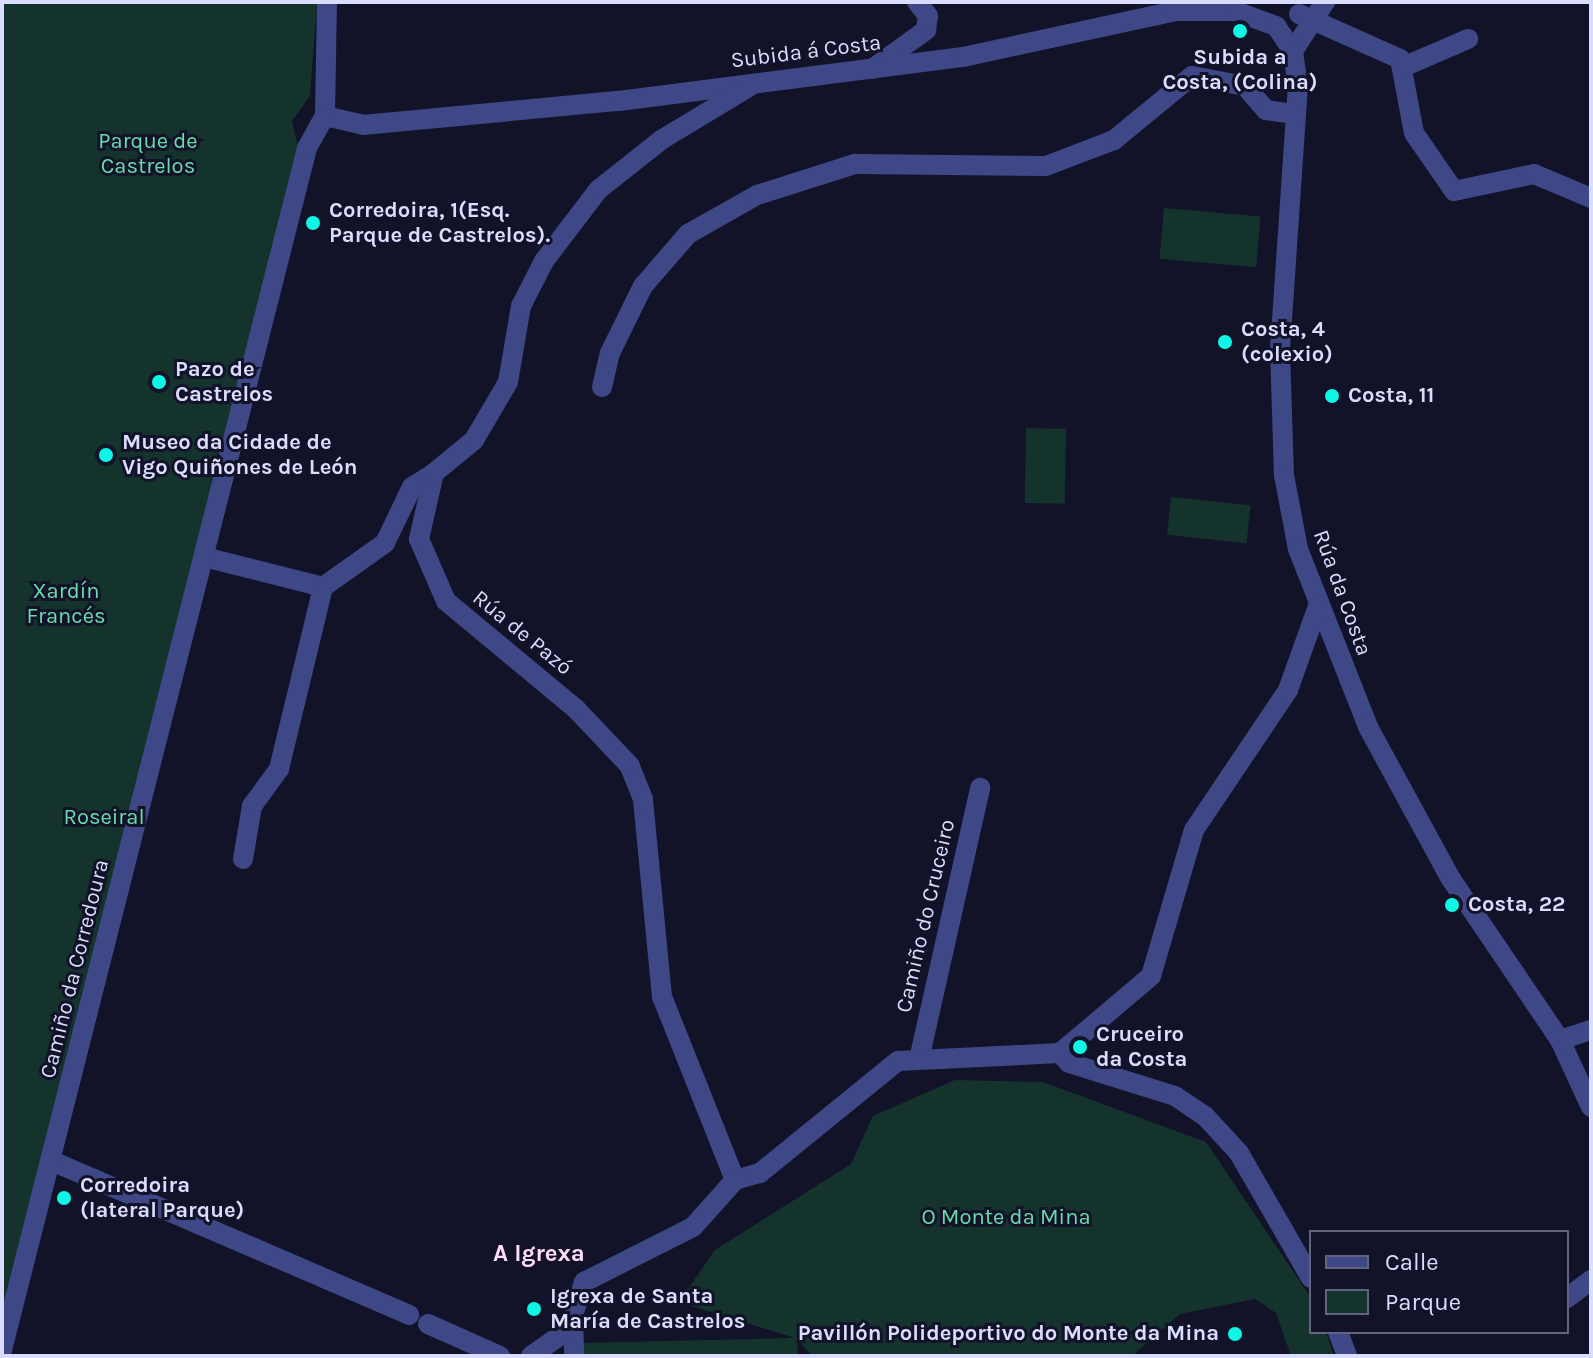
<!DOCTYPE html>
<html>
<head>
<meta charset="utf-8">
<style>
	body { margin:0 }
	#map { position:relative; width:1593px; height:1358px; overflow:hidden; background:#121229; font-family:Karla,sans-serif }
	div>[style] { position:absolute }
	.green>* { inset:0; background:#15332d; transform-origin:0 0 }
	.minor>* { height:20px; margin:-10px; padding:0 10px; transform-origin:10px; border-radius:10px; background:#3e4886 }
	.dots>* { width:22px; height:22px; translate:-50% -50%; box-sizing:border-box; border:4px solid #121229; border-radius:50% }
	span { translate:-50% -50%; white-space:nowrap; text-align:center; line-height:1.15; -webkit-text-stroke:6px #121229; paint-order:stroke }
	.street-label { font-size:22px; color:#dbddfe }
	.poi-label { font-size:22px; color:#dbddfe; font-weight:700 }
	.left { translate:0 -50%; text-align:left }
	.right { translate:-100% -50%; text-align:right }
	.park-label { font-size:22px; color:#68ddab }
	.neighbourhood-label { font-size:24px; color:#feddf8; font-weight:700 }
	.frame { position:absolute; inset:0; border:4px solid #dbddfe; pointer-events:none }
	.legend { position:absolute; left:1309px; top:1230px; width:260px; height:104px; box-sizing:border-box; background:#121229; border:2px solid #62637e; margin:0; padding:10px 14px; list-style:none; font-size:24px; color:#dbddfe }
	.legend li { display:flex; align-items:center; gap:16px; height:40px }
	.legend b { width:40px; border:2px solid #62637e }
</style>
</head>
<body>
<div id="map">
	<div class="green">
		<i style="clip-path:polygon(2px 2px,317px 2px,310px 96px,292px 121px,299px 150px,2px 1327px)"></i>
		<i style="left:1164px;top:208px;width:97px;height:51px;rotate:5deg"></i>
		<i style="left:1026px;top:428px;width:40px;height:75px;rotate:1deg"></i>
		<i style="left:1171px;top:497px;width:80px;height:38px;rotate:6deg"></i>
		<i style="clip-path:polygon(955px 1080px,1043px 1082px,1206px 1142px,1311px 1298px,1311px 1332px,1326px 1332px,1334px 1356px,1291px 1356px,1276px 1313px,1255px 1299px,1180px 1314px,1132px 1356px,812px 1356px,798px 1340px,797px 1356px,580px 1356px,580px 1343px,795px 1338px,679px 1302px,715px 1250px,851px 1164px,873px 1116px)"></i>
	</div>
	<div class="minor">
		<i style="left:1299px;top:14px;width:111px;rotate:24deg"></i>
		<i style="left:1400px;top:59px;width:75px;rotate:79.3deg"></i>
		<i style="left:1414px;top:133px;width:70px;rotate:55.4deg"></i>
		<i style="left:1454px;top:191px;width:82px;rotate:-12deg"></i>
		<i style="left:1534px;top:174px;width:62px;rotate:22.8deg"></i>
		<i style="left:1293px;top:51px;width:59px;rotate:-56.9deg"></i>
		<i style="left:1403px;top:67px;width:71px;rotate:-23.3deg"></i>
		<i style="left:872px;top:69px;width:67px;rotate:-35.8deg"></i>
		<i style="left:926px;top:30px;width:14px;rotate:-82deg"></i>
		<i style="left:928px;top:16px;width:18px;rotate:-128deg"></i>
		<i style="left:325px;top:116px;width:39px;rotate:13deg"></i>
		<i style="left:363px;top:125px;width:257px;rotate:-5.4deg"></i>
		<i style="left:619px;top:101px;width:347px;rotate:-7.3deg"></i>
		<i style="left:963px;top:57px;width:217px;rotate:-12.2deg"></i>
		<i style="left:1175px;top:11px;width:60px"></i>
		<i style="left:1235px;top:11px;width:44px;rotate:20.1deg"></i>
		<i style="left:1276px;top:26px;width:30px;rotate:56deg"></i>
		<i style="left:1293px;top:51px;width:34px;rotate:82deg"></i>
		<i style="left:1298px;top:85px;width:265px;rotate:93.9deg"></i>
		<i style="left:1280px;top:349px;width:126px;rotate:88.2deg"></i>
		<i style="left:1284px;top:475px;width:75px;rotate:79.3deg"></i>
		<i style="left:1298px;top:549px;width:191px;rotate:68.5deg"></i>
		<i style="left:1368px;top:727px;width:173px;rotate:61.4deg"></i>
		<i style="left:1451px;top:879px;width:194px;rotate:55.9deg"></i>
		<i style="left:1560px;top:1040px;width:74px;rotate:65.2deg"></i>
		<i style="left:325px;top:116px;width:114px;rotate:-89deg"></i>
		<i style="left:602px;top:387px;width:35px;rotate:-77deg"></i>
		<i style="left:610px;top:353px;width:75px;rotate:-63.8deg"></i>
		<i style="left:643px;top:286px;width:69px;rotate:-49.1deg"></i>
		<i style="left:688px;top:234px;width:79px;rotate:-29.5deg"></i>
		<i style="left:757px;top:195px;width:103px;rotate:-17.6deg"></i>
		<i style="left:855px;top:164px;width:191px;rotate:0.6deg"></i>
		<i style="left:1046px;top:166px;width:73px;rotate:-20.9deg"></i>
		<i style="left:1114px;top:140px;width:101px;rotate:-39.4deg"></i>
		<i style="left:1192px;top:76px;width:54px;rotate:10.7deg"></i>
		<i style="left:1245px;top:86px;width:32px;rotate:49deg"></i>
		<i style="left:1266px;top:110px;width:29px;rotate:8deg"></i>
		<i style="left:204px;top:557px;width:123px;rotate:14.1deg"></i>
		<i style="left:323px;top:587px;width:76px;rotate:-35.4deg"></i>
		<i style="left:385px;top:543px;width:62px;rotate:-64.3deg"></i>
		<i style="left:412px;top:487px;width:26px;rotate:-32deg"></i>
		<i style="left:243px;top:859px;width:54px;rotate:-80.4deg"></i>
		<i style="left:252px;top:806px;width:46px;rotate:-53.9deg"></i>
		<i style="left:279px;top:769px;width:187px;rotate:-76.4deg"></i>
		<i style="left:1560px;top:1040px;width:33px;rotate:-18deg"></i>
		<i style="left:1060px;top:1053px;width:119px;rotate:-40.2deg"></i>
		<i style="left:1151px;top:976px;width:152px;rotate:-73.6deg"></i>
		<i style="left:1194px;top:830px;width:169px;rotate:-56.1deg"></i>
		<i style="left:1288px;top:690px;width:89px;rotate:-70.3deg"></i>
		<i style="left:1060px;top:1053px;width:13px;rotate:48deg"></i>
		<i style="left:1069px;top:1063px;width:111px;rotate:17.3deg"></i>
		<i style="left:1175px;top:1096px;width:36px;rotate:34deg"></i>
		<i style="left:1205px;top:1116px;width:50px;rotate:47.4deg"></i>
		<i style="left:1239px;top:1153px;width:144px;rotate:60.1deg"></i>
		<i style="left:920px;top:1055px;width:274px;rotate:-77.3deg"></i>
		<i style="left:52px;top:1161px;width:389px;rotate:23.3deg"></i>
		<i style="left:735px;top:1180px;width:197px;rotate:-111.7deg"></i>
		<i style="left:662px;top:997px;width:199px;rotate:-95.5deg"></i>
		<i style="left:643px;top:799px;width:35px;rotate:-112deg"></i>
		<i style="left:630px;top:766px;width:79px;rotate:-133.5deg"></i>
		<i style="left:576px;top:709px;width:169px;rotate:-140.3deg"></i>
		<i style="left:446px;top:601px;width:68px;rotate:-113.5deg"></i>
		<i style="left:419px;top:539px;width:68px;rotate:-77.2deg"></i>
		<i style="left:434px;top:473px;width:52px;rotate:-39.5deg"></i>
		<i style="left:474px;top:440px;width:67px;rotate:-59.6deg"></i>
		<i style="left:508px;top:382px;width:77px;rotate:-80.3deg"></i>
		<i style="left:521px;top:306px;width:51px;rotate:-62.9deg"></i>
		<i style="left:544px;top:261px;width:89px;rotate:-52.7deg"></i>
		<i style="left:598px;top:190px;width:80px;rotate:-38.4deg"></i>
		<i style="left:661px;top:140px;width:103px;rotate:-31.1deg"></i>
		<i style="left:735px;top:1180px;width:26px;rotate:-16deg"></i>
		<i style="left:760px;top:1173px;width:178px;rotate:-39.1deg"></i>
		<i style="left:898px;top:1061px;width:162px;rotate:-2.8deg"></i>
		<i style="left:1567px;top:1298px;width:30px;rotate:-37deg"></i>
		<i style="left:573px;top:1320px;width:36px;rotate:88deg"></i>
		<i style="left:428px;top:1324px;width:79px;rotate:24deg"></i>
		<i style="left:1338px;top:1332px;width:26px;rotate:69deg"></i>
		<i style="left:2px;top:1350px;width:1240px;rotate:-75.76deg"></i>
		<i style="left:307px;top:148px;width:37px;rotate:-61deg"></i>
		<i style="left:531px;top:1356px;width:45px;rotate:-35.1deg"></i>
		<i style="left:568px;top:1330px;width:51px;rotate:-71.6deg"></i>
		<i style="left:584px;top:1282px;width:122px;rotate:-26.8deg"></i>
		<i style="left:693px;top:1227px;width:63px;rotate:-48.2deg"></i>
	</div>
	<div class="dots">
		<i style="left:1240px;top:31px;background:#0ef6e6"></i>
		<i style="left:313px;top:223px;background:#0ef6e6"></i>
		<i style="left:1225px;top:342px;background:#0ef6e6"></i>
		<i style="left:159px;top:382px;background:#0ef6e6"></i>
		<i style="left:1332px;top:396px;background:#0ef6e6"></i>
		<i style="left:106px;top:455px;background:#0ef6e6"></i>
		<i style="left:1452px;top:905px;background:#0ef6e6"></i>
		<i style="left:1080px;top:1047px;background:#0ef6e6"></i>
		<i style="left:64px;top:1198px;background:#0ef6e6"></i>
		<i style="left:534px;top:1309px;background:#0ef6e6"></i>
		<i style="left:1235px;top:1334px;background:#0ef6e6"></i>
	</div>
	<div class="street-label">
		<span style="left:806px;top:52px;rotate:-7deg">Subida á Costa</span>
		<span style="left:1342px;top:593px;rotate:70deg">Rúa da Costa</span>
		<span style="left:522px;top:633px;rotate:39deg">Rúa de Pazó</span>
		<span style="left:926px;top:916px;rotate:-77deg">Camiño do Cruceiro</span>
		<span style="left:75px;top:969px;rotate:-76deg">Camiño da Corredoura</span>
	</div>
	<div class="poi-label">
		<span style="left:1240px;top:70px">Subida a<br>Costa, (Colina)</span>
		<span class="left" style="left:329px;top:223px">Corredoira, 1(Esq.<br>Parque de Castrelos).</span>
		<span class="left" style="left:1241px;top:342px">Costa, 4<br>(colexio)</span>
		<span class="left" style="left:175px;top:382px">Pazo de<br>Castrelos</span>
		<span class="left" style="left:1348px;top:396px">Costa, 11</span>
		<span class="left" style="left:122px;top:455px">Museo da Cidade de<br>Vigo Quiñones de León</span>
		<span class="left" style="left:1468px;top:905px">Costa, 22</span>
		<span class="left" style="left:1096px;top:1047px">Cruceiro<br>da Costa</span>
		<span class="left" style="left:80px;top:1198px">Corredoira<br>(lateral Parque)</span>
		<span class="left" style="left:550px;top:1309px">Igrexa de Santa<br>María de Castrelos</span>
		<span class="right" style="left:1219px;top:1334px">Pavillón Polideportivo do Monte da Mina</span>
	</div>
	<div class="park-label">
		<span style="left:148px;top:154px">Parque de<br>Castrelos</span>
		<span style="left:66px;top:604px">Xardín<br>Francés</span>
		<span style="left:104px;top:818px">Roseiral</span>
		<span style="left:1006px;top:1218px">O Monte da Mina</span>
	</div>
	<div class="neighbourhood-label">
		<span style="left:539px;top:1254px">A Igrexa</span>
	</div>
	<div class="frame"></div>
	<ul class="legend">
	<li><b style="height:10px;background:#3e4886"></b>Calle</li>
	<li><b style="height:22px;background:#15332d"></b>Parque</li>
	</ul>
</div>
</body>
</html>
